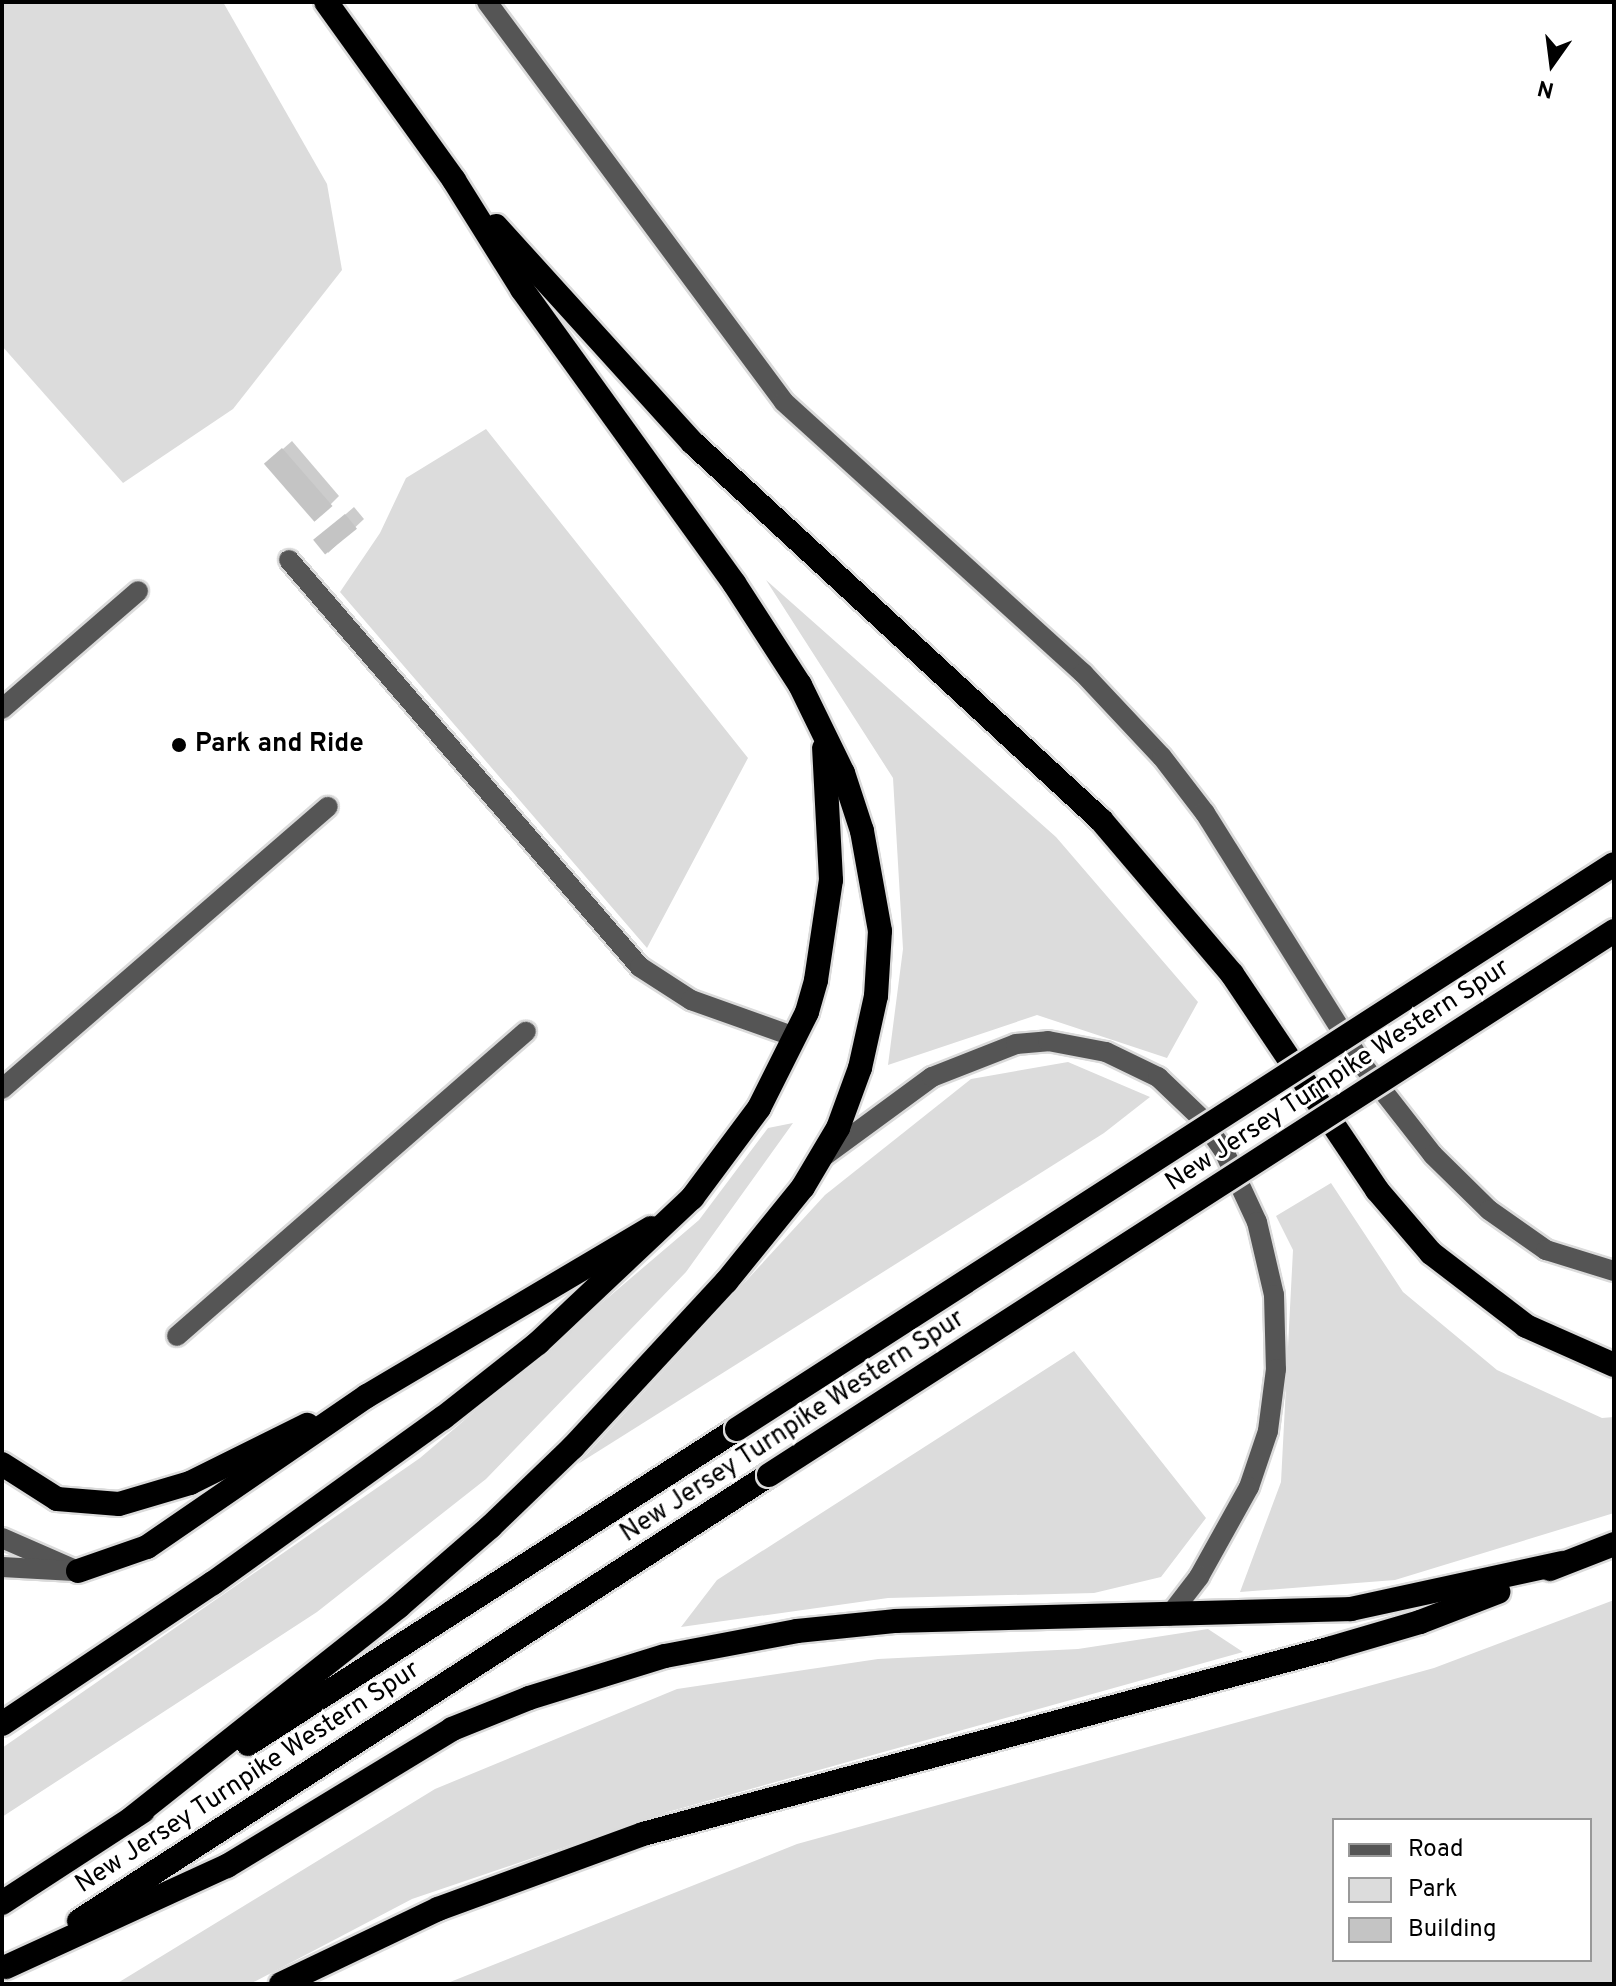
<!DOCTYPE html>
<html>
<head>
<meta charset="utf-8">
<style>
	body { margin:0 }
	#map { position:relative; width:1616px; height:1986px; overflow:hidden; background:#fff; font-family:Overpass,sans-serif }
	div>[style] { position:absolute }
	.green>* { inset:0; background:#dcdcdc }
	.shadow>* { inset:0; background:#0003 }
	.building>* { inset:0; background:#c4c4c4; transform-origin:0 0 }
	.roads { filter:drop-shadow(2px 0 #dbdbdb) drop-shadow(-2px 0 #dbdbdb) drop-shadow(0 2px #dbdbdb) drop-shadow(0 -2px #dbdbdb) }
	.minor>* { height:20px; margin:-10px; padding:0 10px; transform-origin:10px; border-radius:10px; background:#555 }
	.highway>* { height:24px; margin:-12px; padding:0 12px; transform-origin:12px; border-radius:12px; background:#000 }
	.bridges { filter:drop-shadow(2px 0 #dbdbdb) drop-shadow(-2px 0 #dbdbdb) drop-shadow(0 2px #dbdbdb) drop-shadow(0 -2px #dbdbdb) }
	.highway-bridge>* { height:24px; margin:-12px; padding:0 12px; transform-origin:12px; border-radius:12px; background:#000 }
	.dots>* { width:22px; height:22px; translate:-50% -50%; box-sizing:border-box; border:4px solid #fff; border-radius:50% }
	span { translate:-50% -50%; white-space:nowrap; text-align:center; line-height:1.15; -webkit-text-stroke:6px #fff; paint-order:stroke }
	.poi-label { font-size:26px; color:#000; font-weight:700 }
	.left { translate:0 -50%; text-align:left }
	.street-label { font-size:26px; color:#000 }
	.frame { position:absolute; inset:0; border:4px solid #000; pointer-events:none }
	.legend { position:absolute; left:1332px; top:1818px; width:260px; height:144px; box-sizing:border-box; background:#fff; border:2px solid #999; margin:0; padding:10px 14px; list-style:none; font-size:24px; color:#000 }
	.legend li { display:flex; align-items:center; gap:16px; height:40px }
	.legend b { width:40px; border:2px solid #999 }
	.north { position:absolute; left:1512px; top:24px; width:80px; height:80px; -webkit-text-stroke:6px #fff; paint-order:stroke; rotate:194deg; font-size:22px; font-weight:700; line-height:32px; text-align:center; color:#000 }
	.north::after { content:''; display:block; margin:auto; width:28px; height:36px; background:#000; clip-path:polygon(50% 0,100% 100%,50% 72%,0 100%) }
</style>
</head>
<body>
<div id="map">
	<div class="green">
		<i style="clip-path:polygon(2px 2px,223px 2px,327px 184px,342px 270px,233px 409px,123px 483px,2px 346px)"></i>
		<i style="clip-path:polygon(486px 429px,748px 758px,647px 948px,340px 592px,380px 533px,406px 478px)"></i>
		<i style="clip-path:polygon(766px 580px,1056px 837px,1198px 1002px,1167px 1058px,1037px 1015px,888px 1065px,903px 949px,893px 778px)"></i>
		<i style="clip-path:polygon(1068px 1062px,1150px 1097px,1104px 1133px,578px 1464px,825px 1195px,971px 1079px)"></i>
		<i style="clip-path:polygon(793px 1123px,686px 1272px,486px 1479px,317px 1612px,2px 1817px,2px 1748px,420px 1458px,699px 1220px,768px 1128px)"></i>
		<i style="clip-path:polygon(1331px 1183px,1403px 1292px,1497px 1370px,1602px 1418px,1614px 1417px,1614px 1513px,1395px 1580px,1240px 1592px,1281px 1482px,1293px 1250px,1276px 1216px)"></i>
		<i style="clip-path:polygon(1074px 1351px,1206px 1518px,1161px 1577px,1094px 1593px,888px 1598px,681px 1627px,717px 1580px)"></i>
		<i style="clip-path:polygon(evenodd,1614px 1600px,1614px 1984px,445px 1984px,797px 1844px,1434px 1668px,1614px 1600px,1334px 1820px,1590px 1820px,1590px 1960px,1334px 1960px,1334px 1820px)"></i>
		<i style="clip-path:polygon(1208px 1629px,1243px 1652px,668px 1812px,412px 1899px,250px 1984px,116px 1984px,435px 1789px,677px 1689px,878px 1659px,1078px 1649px)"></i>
	</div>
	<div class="shadow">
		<i style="clip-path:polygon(292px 441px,339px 496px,330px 505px,275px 456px)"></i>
		<i style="clip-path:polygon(354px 507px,364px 519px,328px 553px,325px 532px)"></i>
	</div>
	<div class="building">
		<i style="left:282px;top:448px;width:77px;height:24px;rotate:49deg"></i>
		<i style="left:345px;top:514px;width:19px;height:41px;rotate:51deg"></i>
	</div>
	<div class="roads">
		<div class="minor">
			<i style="left:487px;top:2px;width:498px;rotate:53.4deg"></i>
			<i style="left:784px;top:402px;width:404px;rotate:42.2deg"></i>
			<i style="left:1083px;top:673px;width:115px;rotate:46.8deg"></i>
			<i style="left:1162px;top:757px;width:71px;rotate:52.5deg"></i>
			<i style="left:1205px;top:813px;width:301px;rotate:57.9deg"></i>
			<i style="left:1365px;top:1068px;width:110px;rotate:52deg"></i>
			<i style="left:1433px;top:1155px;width:78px;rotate:44.5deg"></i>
			<i style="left:1489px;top:1210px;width:70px;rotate:35.1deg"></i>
			<i style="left:1546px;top:1250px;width:71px;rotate:17.2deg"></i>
			<i style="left:289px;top:560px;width:537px;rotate:49.23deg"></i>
			<i style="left:640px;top:967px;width:61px;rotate:32.9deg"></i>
			<i style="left:691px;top:1000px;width:110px;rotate:19.6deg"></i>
			<i style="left:2px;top:709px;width:180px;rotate:-40.9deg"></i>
			<i style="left:2px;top:1089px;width:431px;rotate:-40.9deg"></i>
			<i style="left:823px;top:1157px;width:135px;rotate:-36.3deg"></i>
			<i style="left:932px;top:1077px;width:90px;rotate:-21.4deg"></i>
			<i style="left:1016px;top:1044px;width:32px;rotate:-5deg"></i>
			<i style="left:1048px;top:1041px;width:59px;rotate:10.7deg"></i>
			<i style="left:1106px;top:1052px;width:58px;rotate:25.7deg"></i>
			<i style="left:1158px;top:1077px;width:59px;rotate:43.6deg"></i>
			<i style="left:1201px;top:1118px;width:40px;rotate:55.1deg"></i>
			<i style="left:1224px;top:1151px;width:78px;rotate:65.1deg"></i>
			<i style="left:1257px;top:1222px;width:75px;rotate:76.9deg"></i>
			<i style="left:1274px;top:1295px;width:74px;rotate:88.5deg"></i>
			<i style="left:1276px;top:1369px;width:63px;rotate:97.4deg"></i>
			<i style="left:1268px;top:1431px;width:59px;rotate:108.7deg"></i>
			<i style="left:1249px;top:1487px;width:103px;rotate:119.1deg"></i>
			<i style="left:1199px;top:1577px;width:49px;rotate:127.6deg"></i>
			<i style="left:177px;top:1336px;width:463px;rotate:-41.1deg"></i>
			<i style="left:2px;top:1538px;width:83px;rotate:23.5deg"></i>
			<i style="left:2px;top:1567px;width:72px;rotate:3.2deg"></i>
		</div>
		<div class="highway">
			<i style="left:496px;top:226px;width:293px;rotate:47.8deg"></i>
			<i style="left:693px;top:443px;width:556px;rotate:42.74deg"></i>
			<i style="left:1101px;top:820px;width:202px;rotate:49.6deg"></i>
			<i style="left:1232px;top:974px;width:260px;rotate:56.1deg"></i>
			<i style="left:1377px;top:1190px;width:83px;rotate:49.4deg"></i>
			<i style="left:1431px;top:1253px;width:120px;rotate:37.5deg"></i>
			<i style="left:1526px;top:1326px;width:96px;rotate:23.9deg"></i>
			<i style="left:2px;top:1464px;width:65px;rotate:32.5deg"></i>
			<i style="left:57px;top:1499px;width:62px;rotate:4.6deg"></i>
			<i style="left:119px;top:1504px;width:74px;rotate:-16.5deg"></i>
			<i style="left:190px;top:1483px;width:131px;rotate:-26.4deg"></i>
			<i style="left:1550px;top:1569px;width:69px;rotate:-21.3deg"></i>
			<i style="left:78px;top:1571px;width:73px;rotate:-19.2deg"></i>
			<i style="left:147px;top:1547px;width:267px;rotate:-34.5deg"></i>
			<i style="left:367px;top:1396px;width:330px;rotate:-30.6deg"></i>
			<i style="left:2px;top:1724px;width:254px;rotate:-33.8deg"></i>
			<i style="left:213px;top:1583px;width:283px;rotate:-35.7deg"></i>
			<i style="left:443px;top:1418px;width:121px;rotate:-38.3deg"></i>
			<i style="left:538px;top:1343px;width:212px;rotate:-43.3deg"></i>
			<i style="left:692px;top:1198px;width:112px;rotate:-53.3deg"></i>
			<i style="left:759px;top:1108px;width:107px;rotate:-63.4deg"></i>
			<i style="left:807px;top:1012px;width:33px;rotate:-74deg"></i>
			<i style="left:816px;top:980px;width:101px;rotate:-81.5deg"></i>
			<i style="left:831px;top:880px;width:132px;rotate:-93deg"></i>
			<i style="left:248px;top:1744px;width:582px;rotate:-32.79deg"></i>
			<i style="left:132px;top:1818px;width:340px;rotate:-38.4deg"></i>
			<i style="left:398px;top:1607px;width:122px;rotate:-41deg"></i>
			<i style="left:490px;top:1527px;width:115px;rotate:-43.9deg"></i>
			<i style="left:573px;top:1447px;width:225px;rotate:-47.2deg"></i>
			<i style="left:726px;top:1282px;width:122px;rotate:-51deg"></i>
			<i style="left:803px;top:1187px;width:69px;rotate:-59.3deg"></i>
			<i style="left:838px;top:1128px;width:64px;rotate:-69.9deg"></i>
			<i style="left:860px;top:1068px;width:74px;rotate:-77.5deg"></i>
			<i style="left:876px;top:996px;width:65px;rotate:-86.5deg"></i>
			<i style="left:880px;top:931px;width:102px;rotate:-100.2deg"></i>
			<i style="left:862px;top:831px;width:61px;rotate:-108.1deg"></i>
			<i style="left:843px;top:773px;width:98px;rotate:-116deg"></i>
			<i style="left:800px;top:685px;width:121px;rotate:-122.9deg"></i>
			<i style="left:734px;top:583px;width:362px;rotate:-125.8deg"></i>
			<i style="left:522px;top:289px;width:128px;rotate:-122deg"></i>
			<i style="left:454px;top:180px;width:219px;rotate:-125.7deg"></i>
			<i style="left:2px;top:1903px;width:168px;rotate:-33.1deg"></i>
			<i style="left:79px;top:1921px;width:822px;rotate:-32.88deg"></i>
			<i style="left:6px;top:1967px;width:243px;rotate:-24.6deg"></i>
			<i style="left:227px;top:1866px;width:263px;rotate:-31.3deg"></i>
			<i style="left:452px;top:1729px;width:83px;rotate:-21.9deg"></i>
			<i style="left:529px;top:1698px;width:142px;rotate:-17.2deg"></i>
			<i style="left:665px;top:1656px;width:134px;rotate:-10.7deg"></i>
			<i style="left:797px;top:1631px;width:100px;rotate:-5.8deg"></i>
			<i style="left:896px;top:1621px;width:455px;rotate:-1.5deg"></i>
			<i style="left:1351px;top:1609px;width:216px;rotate:-12.3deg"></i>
			<i style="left:281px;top:1984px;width:174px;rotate:-25.5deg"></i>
			<i style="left:438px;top:1909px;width:218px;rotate:-20.1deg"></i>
			<i style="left:643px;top:1834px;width:710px;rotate:-15.11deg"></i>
			<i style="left:1328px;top:1649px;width:96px;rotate:-16.4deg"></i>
			<i style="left:1420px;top:1622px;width:84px;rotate:-21deg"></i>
		</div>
	</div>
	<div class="bridges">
		<div class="highway-bridge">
			<i style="left:737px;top:1429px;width:1043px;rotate:-32.79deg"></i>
			<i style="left:769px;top:1475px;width:1005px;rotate:-32.77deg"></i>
		</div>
	</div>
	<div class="dots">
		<i style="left:179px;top:745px;background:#000"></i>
	</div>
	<div class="poi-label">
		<span class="left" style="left:195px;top:745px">Park and Ride</span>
	</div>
	<div class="street-label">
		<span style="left:1338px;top:1076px;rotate:-33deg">New Jersey Turnpike Western Spur</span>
		<span style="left:793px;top:1427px;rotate:-33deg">New Jersey Turnpike Western Spur</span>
		<span style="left:248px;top:1778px;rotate:-33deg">New Jersey Turnpike Western Spur</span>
	</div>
	<div class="frame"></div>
	<ul class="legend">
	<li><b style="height:10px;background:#555"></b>Road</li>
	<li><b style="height:22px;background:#dcdcdc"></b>Park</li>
	<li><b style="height:22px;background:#c4c4c4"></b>Building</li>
	</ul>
	<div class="north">N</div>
</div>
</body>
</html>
